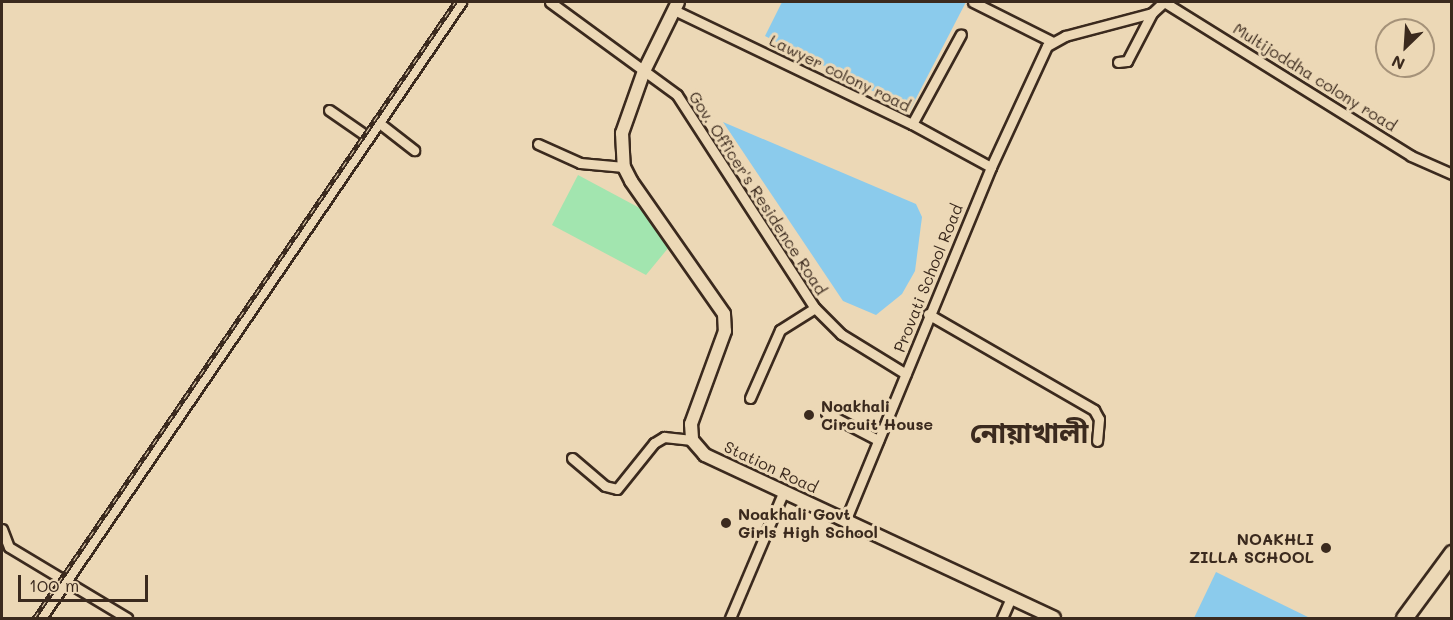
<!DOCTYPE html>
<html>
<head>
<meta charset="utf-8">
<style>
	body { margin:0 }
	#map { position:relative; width:1453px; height:620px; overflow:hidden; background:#ecd8b6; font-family:Mali,"Noto Sans Bengali",sans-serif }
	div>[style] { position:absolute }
	.green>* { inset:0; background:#a2e5af }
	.water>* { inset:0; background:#8bcbec }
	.roads { filter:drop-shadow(2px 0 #3b2a1e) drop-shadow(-2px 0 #3b2a1e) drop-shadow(0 2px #3b2a1e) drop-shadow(0 -2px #3b2a1e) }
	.minor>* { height:9px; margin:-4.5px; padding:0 4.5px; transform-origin:4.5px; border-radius:4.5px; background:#ecd8b6 }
	.tertiary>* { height:12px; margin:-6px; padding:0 6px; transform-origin:6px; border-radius:6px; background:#ecd8b6 }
	.trunk>* { height:15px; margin:-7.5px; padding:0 7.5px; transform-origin:7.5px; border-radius:7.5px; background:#ecd8b6 }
	.rail>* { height:4.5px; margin-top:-2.25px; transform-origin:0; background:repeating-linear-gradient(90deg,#ecd8b6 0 7px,#3b2a1e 0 14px); box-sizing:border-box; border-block:2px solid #3b2a1e }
	.dots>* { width:16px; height:16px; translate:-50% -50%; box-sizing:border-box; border:3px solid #ecd8b6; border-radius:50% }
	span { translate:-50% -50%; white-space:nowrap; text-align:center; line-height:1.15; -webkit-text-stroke:6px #ecd8b6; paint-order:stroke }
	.street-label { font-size:16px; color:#3b2a1e }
	.poi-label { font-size:16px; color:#3b2a1e; font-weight:700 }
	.left { translate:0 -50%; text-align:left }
	.right { translate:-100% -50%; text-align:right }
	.town-label { font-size:28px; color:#3b2a1e; font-weight:700 }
	.frame { position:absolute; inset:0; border:3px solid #3b2a1e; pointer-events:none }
	.north { position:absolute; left:1375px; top:18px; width:60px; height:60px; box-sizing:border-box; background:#ecd8b6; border:2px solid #a59279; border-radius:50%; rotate:205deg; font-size:16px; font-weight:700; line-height:24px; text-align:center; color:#3b2a1e }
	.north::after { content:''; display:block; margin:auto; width:21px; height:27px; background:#3b2a1e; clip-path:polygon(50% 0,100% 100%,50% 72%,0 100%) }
	.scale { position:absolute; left:18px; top:575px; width:130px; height:27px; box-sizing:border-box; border:3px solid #3b2a1e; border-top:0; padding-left:8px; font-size:18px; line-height:21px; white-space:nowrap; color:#3b2a1e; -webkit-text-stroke:4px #ecd8b6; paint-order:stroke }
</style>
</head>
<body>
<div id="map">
	<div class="green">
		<i style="clip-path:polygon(578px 175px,649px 213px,669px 247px,646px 275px,552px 225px)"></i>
	</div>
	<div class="water">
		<i style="clip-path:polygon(782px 2px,966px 2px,910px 110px,765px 36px)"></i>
		<i style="clip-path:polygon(723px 122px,916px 204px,922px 217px,915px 271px,902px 294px,876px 315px,843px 301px)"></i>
		<i style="clip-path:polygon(1216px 572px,1310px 618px,1194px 618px)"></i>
	</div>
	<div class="roads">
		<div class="minor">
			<i style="left:550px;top:2px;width:157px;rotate:36.2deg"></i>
			<i style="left:677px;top:95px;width:254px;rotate:57.1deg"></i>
			<i style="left:815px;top:308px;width:37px;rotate:45deg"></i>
			<i style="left:841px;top:334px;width:76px;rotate:31.6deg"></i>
			<i style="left:973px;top:2px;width:87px;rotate:26.6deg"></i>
			<i style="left:1164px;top:2px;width:291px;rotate:31.9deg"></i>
			<i style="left:1411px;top:156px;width:45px;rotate:23.7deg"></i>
			<i style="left:674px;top:10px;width:264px;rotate:25.6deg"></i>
			<i style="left:912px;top:124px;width:90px;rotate:28.6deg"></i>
			<i style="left:1118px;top:62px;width:9px;rotate:-6deg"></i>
			<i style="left:1127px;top:61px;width:54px;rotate:-62.5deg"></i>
			<i style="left:329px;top:110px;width:47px;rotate:34.7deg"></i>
			<i style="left:378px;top:122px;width:46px;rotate:37.9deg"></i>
			<i style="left:912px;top:124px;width:102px;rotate:-61.4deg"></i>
			<i style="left:538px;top:144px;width:46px;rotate:24.3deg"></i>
			<i style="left:580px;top:163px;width:44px;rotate:5.2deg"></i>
			<i style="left:928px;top:314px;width:192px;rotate:30deg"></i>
			<i style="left:1094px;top:410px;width:10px;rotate:61deg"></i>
			<i style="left:1099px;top:419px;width:22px;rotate:95deg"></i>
			<i style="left:750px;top:398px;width:74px;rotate:-66.2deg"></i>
			<i style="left:780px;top:330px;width:41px;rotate:-32.2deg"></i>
			<i style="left:826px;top:413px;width:59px;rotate:27.4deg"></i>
			<i style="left:572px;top:458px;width:43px;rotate:40.3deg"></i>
			<i style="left:605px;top:486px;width:12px;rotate:14deg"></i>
			<i style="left:617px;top:489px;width:59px;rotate:-51.2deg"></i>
			<i style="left:654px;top:443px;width:12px;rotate:-31deg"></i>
			<i style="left:664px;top:437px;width:28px;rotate:6deg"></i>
			<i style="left:846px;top:519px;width:381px;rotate:-67.6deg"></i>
			<i style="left:991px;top:167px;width:133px;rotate:-65.2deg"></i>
			<i style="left:1047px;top:46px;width:21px;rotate:-29deg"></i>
			<i style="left:1065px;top:36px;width:90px;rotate:-14.8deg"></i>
			<i style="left:1152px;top:13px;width:16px;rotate:-43deg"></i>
			<i style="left:2px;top:529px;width:19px;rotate:69deg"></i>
			<i style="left:9px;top:547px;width:138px;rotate:31deg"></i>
			<i style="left:41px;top:618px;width:746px;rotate:-55.71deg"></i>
			<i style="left:730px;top:618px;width:138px;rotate:-67deg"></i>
			<i style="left:1002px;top:618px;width:22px;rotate:-66deg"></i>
		</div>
		<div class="tertiary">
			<i style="left:678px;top:2px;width:77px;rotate:116.2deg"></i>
			<i style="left:644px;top:71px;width:66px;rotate:109.5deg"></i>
			<i style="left:622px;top:133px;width:34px;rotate:87deg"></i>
			<i style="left:624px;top:167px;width:16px;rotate:63deg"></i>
			<i style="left:631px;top:181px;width:162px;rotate:55deg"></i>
			<i style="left:724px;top:314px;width:17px;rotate:87deg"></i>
			<i style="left:725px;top:331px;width:99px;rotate:110.1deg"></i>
			<i style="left:691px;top:424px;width:16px;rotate:86deg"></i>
			<i style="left:692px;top:440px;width:20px;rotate:49deg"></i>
			<i style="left:705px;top:455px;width:385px;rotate:25deg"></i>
		</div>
		<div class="trunk">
			<i style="left:1404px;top:618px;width:81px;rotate:-53.6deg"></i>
		</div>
	</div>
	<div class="rail">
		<i style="left:34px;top:618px;width:746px;rotate:-55.65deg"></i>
	</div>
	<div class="dots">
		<i style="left:809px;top:415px;background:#3b2a1e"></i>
		<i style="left:726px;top:523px;background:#3b2a1e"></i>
		<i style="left:1326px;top:548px;background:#3b2a1e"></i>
	</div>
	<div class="street-label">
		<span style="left:840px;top:73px;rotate:26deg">Lawyer colony road</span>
		<span style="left:1315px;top:77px;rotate:32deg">Multijoddha colony road</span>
		<span style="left:758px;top:193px;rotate:57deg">Gov. Officer's Residence Road</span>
		<span style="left:928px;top:278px;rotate:-68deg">Provati School Road</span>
		<span style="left:771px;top:467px;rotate:25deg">Station Road</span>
	</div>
	<div class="poi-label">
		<span class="left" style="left:821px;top:415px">Noakhali<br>Circuit House</span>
		<span class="left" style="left:738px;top:523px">Noakhali Govt<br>Girls High School</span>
		<span class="right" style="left:1314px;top:548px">NOAKHLI<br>ZILLA SCHOOL</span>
	</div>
	<div class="town-label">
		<span style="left:1029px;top:432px">নোয়াখালী</span>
	</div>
	<div class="frame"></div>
	<div class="north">N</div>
	<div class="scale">100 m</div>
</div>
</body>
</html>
